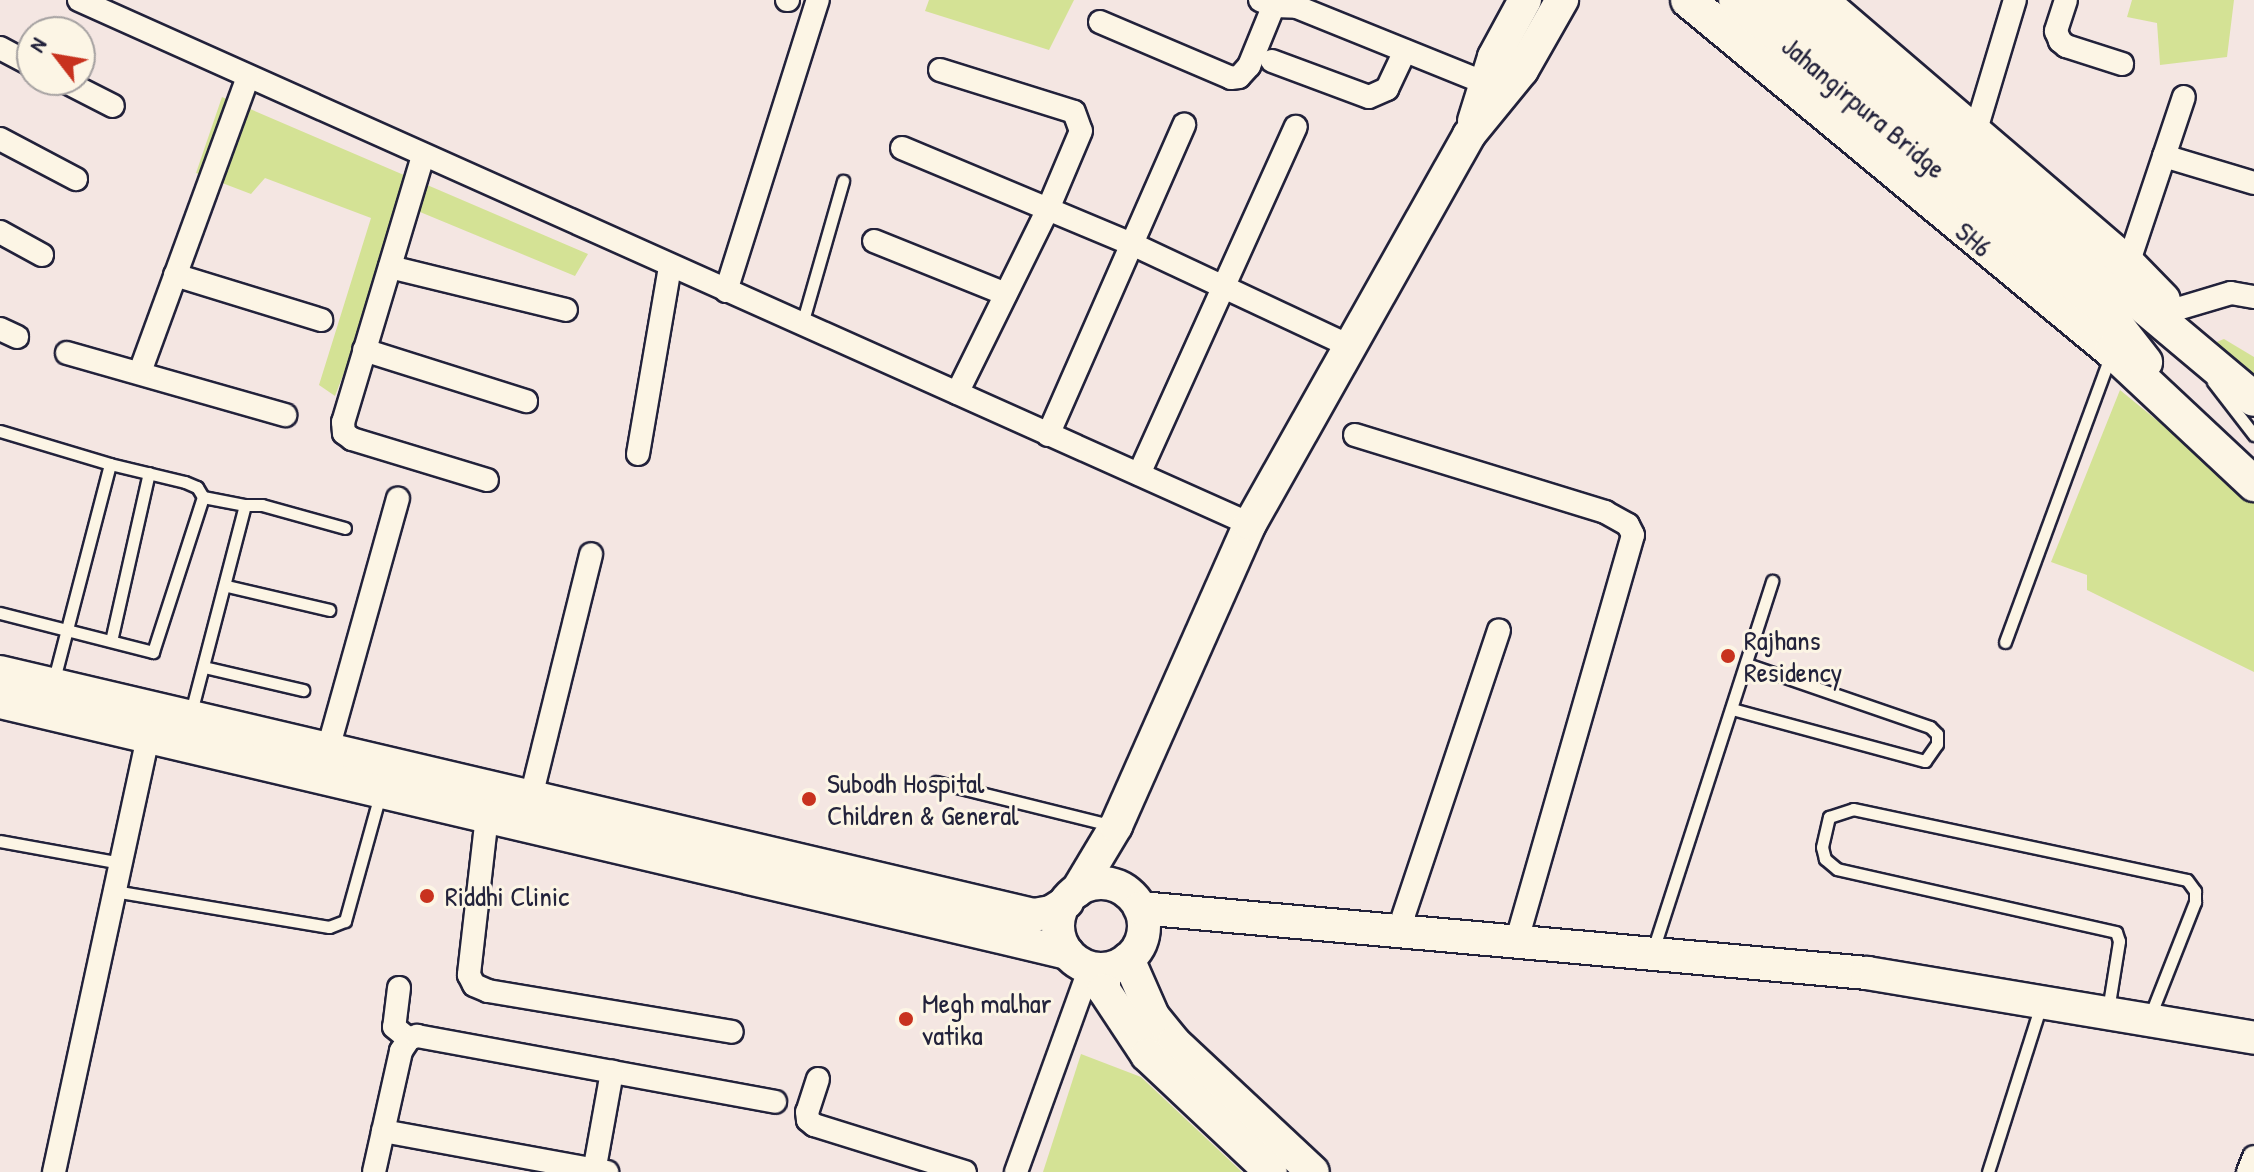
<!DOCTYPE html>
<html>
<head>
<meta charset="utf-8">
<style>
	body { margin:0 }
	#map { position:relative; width:2254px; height:1172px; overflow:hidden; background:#f4e6e2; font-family:"Patrick Hand",sans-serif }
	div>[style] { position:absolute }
	.green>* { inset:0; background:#d4e295 }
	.roads { filter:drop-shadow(2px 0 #22223b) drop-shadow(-2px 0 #22223b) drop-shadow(0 2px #22223b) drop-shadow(0 -2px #22223b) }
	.lane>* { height:11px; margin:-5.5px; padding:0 5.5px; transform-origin:5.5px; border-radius:5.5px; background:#fcf5e5 }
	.street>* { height:22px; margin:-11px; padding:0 11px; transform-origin:11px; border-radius:11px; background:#fcf5e5 }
	.secondary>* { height:32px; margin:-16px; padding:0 16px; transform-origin:16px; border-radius:16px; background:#fcf5e5 }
	.secondary>.ring { margin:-16px; padding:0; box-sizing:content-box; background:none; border:32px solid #fcf5e5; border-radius:50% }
	.primary>* { height:34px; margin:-17px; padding:0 17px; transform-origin:17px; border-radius:17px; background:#fcf5e5 }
	.dots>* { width:22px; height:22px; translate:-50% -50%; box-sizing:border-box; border:4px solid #fcf5e5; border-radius:50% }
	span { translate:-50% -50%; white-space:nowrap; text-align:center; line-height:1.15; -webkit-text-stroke:6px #fcf5e5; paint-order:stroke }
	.street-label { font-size:28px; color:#22223b }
	.poi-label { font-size:28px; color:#22223b }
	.left { translate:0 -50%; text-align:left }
	.north { position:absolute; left:16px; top:16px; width:80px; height:80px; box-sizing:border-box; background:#fcf5e5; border:2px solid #a5a1a1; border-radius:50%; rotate:301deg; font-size:22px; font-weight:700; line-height:32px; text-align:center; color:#22223b }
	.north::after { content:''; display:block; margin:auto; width:28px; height:36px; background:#c8321e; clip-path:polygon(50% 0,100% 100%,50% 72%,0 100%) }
</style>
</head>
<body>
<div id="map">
	<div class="green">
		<i style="clip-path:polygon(929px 0,1074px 0,1049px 50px,925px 11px)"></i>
		<i style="clip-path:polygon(2132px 0,2234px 0,2227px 57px,2160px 65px,2157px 23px,2127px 17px)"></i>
		<i style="clip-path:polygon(222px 97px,588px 254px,575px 276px,408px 207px,335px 396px,319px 385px,371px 218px,265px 178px,251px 194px,196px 173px)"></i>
		<i style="clip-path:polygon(2224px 339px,2254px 357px,2254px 417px,2226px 393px,2214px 343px)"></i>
		<i style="clip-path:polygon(2120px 390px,2254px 500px,2254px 672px,2087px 590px,2087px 575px,2051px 562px)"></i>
		<i style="clip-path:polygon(1081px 1054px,1141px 1077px,1242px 1172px,1043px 1172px)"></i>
	</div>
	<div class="roads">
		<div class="lane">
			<i style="left:802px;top:324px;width:149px;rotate:-74deg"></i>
			<i style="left:2213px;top:382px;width:67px;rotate:52.3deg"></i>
			<i style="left:0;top:431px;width:115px;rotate:16.7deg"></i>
			<i style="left:110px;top:464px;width:77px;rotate:13.5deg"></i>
			<i style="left:185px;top:482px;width:13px;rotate:23deg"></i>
			<i style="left:197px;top:487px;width:12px;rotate:59deg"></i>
			<i style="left:203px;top:497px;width:163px;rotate:107.9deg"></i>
			<i style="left:153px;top:652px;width:158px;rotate:-165.7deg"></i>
			<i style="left:203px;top:497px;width:43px;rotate:10.8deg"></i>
			<i style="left:227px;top:586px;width:105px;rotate:13.2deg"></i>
			<i style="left:111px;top:641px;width:172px;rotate:-77.3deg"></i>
			<i style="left:2005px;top:642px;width:304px;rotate:-69.8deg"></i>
			<i style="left:204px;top:667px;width:102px;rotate:13.1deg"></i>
			<i style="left:53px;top:683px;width:226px;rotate:-75.4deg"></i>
			<i style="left:1732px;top:709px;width:200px;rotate:15.1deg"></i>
			<i style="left:1925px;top:761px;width:21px;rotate:-55deg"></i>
			<i style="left:1937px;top:744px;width:10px;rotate:-90deg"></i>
			<i style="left:1937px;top:734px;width:10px;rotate:-135deg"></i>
			<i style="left:1930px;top:727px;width:194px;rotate:-161deg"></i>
			<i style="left:190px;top:716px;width:218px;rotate:-75.4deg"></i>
			<i style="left:245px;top:505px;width:17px"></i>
			<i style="left:262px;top:505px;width:86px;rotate:15.5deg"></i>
			<i style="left:936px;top:782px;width:183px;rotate:13.9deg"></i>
			<i style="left:0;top:841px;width:123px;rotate:10.3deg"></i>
			<i style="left:114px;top:891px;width:218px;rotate:9.5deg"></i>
			<i style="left:329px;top:927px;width:17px;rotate:-21deg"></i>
			<i style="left:345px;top:921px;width:131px;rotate:-74.5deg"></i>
			<i style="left:1653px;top:950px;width:388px;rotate:-72.1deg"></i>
			<i style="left:2108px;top:1010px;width:70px;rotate:-80.9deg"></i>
			<i style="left:2119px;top:941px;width:9px;rotate:-108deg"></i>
			<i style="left:2116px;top:932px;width:286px;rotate:-167.3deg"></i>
			<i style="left:1837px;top:869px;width:16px;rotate:-140deg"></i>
			<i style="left:1825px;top:859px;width:12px;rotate:-104deg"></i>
			<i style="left:1822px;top:847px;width:31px;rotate:-77deg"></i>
			<i style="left:1829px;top:817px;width:25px;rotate:-18deg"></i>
			<i style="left:1853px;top:809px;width:341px;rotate:12deg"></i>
			<i style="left:2187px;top:880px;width:14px;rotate:54deg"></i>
			<i style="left:2195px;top:891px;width:11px;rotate:90deg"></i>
			<i style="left:2195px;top:902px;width:123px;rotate:111.5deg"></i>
			<i style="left:1988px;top:1172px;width:175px;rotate:-72.4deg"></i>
		</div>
		<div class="street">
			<i style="left:79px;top:0;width:1283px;rotate:24.11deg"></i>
			<i style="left:787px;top:0;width:1px"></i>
			<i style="left:1260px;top:0;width:15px;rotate:23deg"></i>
			<i style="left:1274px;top:6px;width:23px;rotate:2deg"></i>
			<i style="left:1297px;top:7px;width:203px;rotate:22deg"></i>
			<i style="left:2066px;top:0;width:33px;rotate:108deg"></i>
			<i style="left:2056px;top:31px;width:11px;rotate:68deg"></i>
			<i style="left:2060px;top:41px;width:8px;rotate:40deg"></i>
			<i style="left:2066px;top:46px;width:59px;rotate:17.8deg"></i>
			<i style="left:1100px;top:22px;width:142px;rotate:23.1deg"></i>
			<i style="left:1231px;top:78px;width:8px;rotate:-7deg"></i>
			<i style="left:1239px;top:77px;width:15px;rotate:-48deg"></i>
			<i style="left:1249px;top:66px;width:71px;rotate:-67.8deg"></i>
			<i style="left:0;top:48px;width:36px;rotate:28deg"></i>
			<i style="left:1272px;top:61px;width:103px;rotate:20.4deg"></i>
			<i style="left:1369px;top:97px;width:20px;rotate:-24deg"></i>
			<i style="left:1387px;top:89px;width:42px;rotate:-64.7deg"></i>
			<i style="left:940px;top:70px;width:140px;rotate:17.4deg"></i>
			<i style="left:1074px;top:112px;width:20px;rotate:70deg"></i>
			<i style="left:1081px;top:131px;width:85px;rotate:112.9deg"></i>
			<i style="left:1048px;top:209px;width:205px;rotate:116.3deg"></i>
			<i style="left:62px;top:80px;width:57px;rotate:27deg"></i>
			<i style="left:1975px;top:133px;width:139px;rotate:-73.3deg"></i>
			<i style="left:0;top:139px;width:86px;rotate:27.8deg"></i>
			<i style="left:902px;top:148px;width:251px;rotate:22.7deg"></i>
			<i style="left:1134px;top:245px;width:238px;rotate:25.1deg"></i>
			<i style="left:423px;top:156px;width:278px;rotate:106.7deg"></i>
			<i style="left:343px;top:422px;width:11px;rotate:85deg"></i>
			<i style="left:344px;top:433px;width:10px;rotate:37deg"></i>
			<i style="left:352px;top:439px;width:141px;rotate:16.9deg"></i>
			<i style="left:2164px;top:156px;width:94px;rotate:16.7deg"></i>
			<i style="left:0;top:232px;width:48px;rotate:28.7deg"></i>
			<i style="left:874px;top:241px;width:142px;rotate:21.9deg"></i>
			<i style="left:2128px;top:264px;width:176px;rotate:-71.5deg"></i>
			<i style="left:390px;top:267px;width:181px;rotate:13.7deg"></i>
			<i style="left:175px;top:275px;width:153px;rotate:17.1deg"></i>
			<i style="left:726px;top:291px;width:305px;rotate:-72.5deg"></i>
			<i style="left:2174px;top:310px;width:59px;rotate:-16.6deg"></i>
			<i style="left:2231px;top:293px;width:23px;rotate:10deg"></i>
			<i style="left:0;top:329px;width:19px;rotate:25deg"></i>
			<i style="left:364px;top:350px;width:170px;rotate:17.5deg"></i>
			<i style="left:67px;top:353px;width:227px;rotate:15.9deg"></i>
			<i style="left:140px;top:372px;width:314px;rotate:-69.9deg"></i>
			<i style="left:1048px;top:435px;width:339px;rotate:-66.3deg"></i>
			<i style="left:1355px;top:435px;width:262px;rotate:17.1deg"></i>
			<i style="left:1605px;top:512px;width:26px;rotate:29deg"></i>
			<i style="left:1628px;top:525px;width:11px;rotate:63deg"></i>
			<i style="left:1633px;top:535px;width:423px;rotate:106deg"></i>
			<i style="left:638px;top:454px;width:191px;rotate:-80.3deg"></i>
			<i style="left:1139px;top:474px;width:381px;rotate:-65.7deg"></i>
			<i style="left:328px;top:749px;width:260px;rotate:-74.4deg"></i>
			<i style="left:531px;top:797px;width:250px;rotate:-76.1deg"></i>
			<i style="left:487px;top:816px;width:160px;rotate:96.5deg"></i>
			<i style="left:469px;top:975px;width:11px;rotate:63deg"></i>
			<i style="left:474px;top:985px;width:15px;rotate:23deg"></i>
			<i style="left:488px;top:991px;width:247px;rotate:9.5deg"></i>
			<i style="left:1398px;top:932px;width:318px;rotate:-71.5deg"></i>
			<i style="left:399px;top:988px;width:39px;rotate:97deg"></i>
			<i style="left:394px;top:1027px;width:19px;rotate:39deg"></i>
			<i style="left:818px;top:1079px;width:35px;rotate:108deg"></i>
			<i style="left:807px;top:1112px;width:8px;rotate:83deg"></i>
			<i style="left:808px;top:1120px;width:8px;rotate:40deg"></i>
			<i style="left:814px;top:1125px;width:158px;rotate:17.3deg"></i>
			<i style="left:383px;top:1131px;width:228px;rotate:10.4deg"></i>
			<i style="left:54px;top:1172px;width:458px;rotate:-77.8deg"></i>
			<i style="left:374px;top:1172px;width:124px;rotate:-77.4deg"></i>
			<i style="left:401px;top:1051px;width:14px;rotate:-56deg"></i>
			<i style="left:409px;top:1039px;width:9px;rotate:-21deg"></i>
			<i style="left:417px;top:1036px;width:364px;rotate:10.4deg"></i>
			<i style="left:594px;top:1172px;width:102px;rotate:-79.8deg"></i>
			<i style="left:1016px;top:1172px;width:217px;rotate:-70.1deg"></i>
			<i style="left:2248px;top:1172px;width:16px;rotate:-68deg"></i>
		</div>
		<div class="secondary">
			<i style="left:1474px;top:121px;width:67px;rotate:-72.6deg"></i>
			<i style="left:1494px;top:57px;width:65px;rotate:-61.5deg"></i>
			<i style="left:0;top:672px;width:1062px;rotate:13.23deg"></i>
			<i style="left:1034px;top:915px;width:17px;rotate:-10deg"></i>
			<i style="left:1051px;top:912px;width:19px;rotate:-32deg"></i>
			<i style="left:0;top:702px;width:1097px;rotate:13.23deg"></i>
			<i class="ring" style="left:1058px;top:883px;width:54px;height:54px"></i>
			<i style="left:1077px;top:891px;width:76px;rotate:-59deg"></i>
			<i style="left:1116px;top:826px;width:330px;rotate:-66.1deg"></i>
			<i style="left:1250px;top:524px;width:446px;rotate:-60.6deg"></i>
			<i style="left:1469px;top:135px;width:84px;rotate:-50.8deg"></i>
			<i style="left:1522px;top:70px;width:81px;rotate:-60.3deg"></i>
			<i style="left:1140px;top:908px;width:730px;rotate:5.11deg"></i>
			<i style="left:1867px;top:973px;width:392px;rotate:9.5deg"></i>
			<i style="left:1128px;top:959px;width:62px;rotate:66.3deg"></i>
			<i style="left:1153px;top:1016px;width:33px;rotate:51deg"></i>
			<i style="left:1174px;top:1042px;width:190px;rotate:43.1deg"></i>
			<i style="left:1104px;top:969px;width:21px;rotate:90deg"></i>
			<i style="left:1104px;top:990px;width:78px;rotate:56.5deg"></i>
			<i style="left:1147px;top:1055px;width:170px;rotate:43.3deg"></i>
		</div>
		<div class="primary">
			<i style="left:1688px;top:0;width:550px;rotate:39.62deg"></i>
			<i style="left:2112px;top:351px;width:195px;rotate:43.1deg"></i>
			<i style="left:1736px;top:0;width:478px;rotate:40deg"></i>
			<i style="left:2102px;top:307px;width:70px;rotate:52deg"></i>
			<i style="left:1779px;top:0;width:620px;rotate:40.03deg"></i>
			<i style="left:1820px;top:0;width:406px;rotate:40.6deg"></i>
			<i style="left:2128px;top:264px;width:50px;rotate:45.8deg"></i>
		</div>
	</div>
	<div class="dots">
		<i style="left:1728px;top:656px;background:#c8321e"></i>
		<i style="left:809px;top:799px;background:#c8321e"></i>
		<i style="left:427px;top:896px;background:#c8321e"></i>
		<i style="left:906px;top:1019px;background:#c8321e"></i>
	</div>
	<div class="street-label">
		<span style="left:1864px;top:107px;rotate:40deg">Jahangirpura Bridge</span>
		<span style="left:1974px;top:239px;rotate:40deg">SH6</span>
	</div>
	<div class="poi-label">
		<span class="left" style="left:1744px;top:656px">Rajhans<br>Residency</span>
		<span class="left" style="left:827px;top:799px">Subodh Hospital<br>Children &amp; General</span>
		<span class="left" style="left:445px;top:896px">Riddhi Clinic</span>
		<span class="left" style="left:922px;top:1019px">Megh malhar<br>vatika</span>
	</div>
	<div class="north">N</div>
</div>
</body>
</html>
